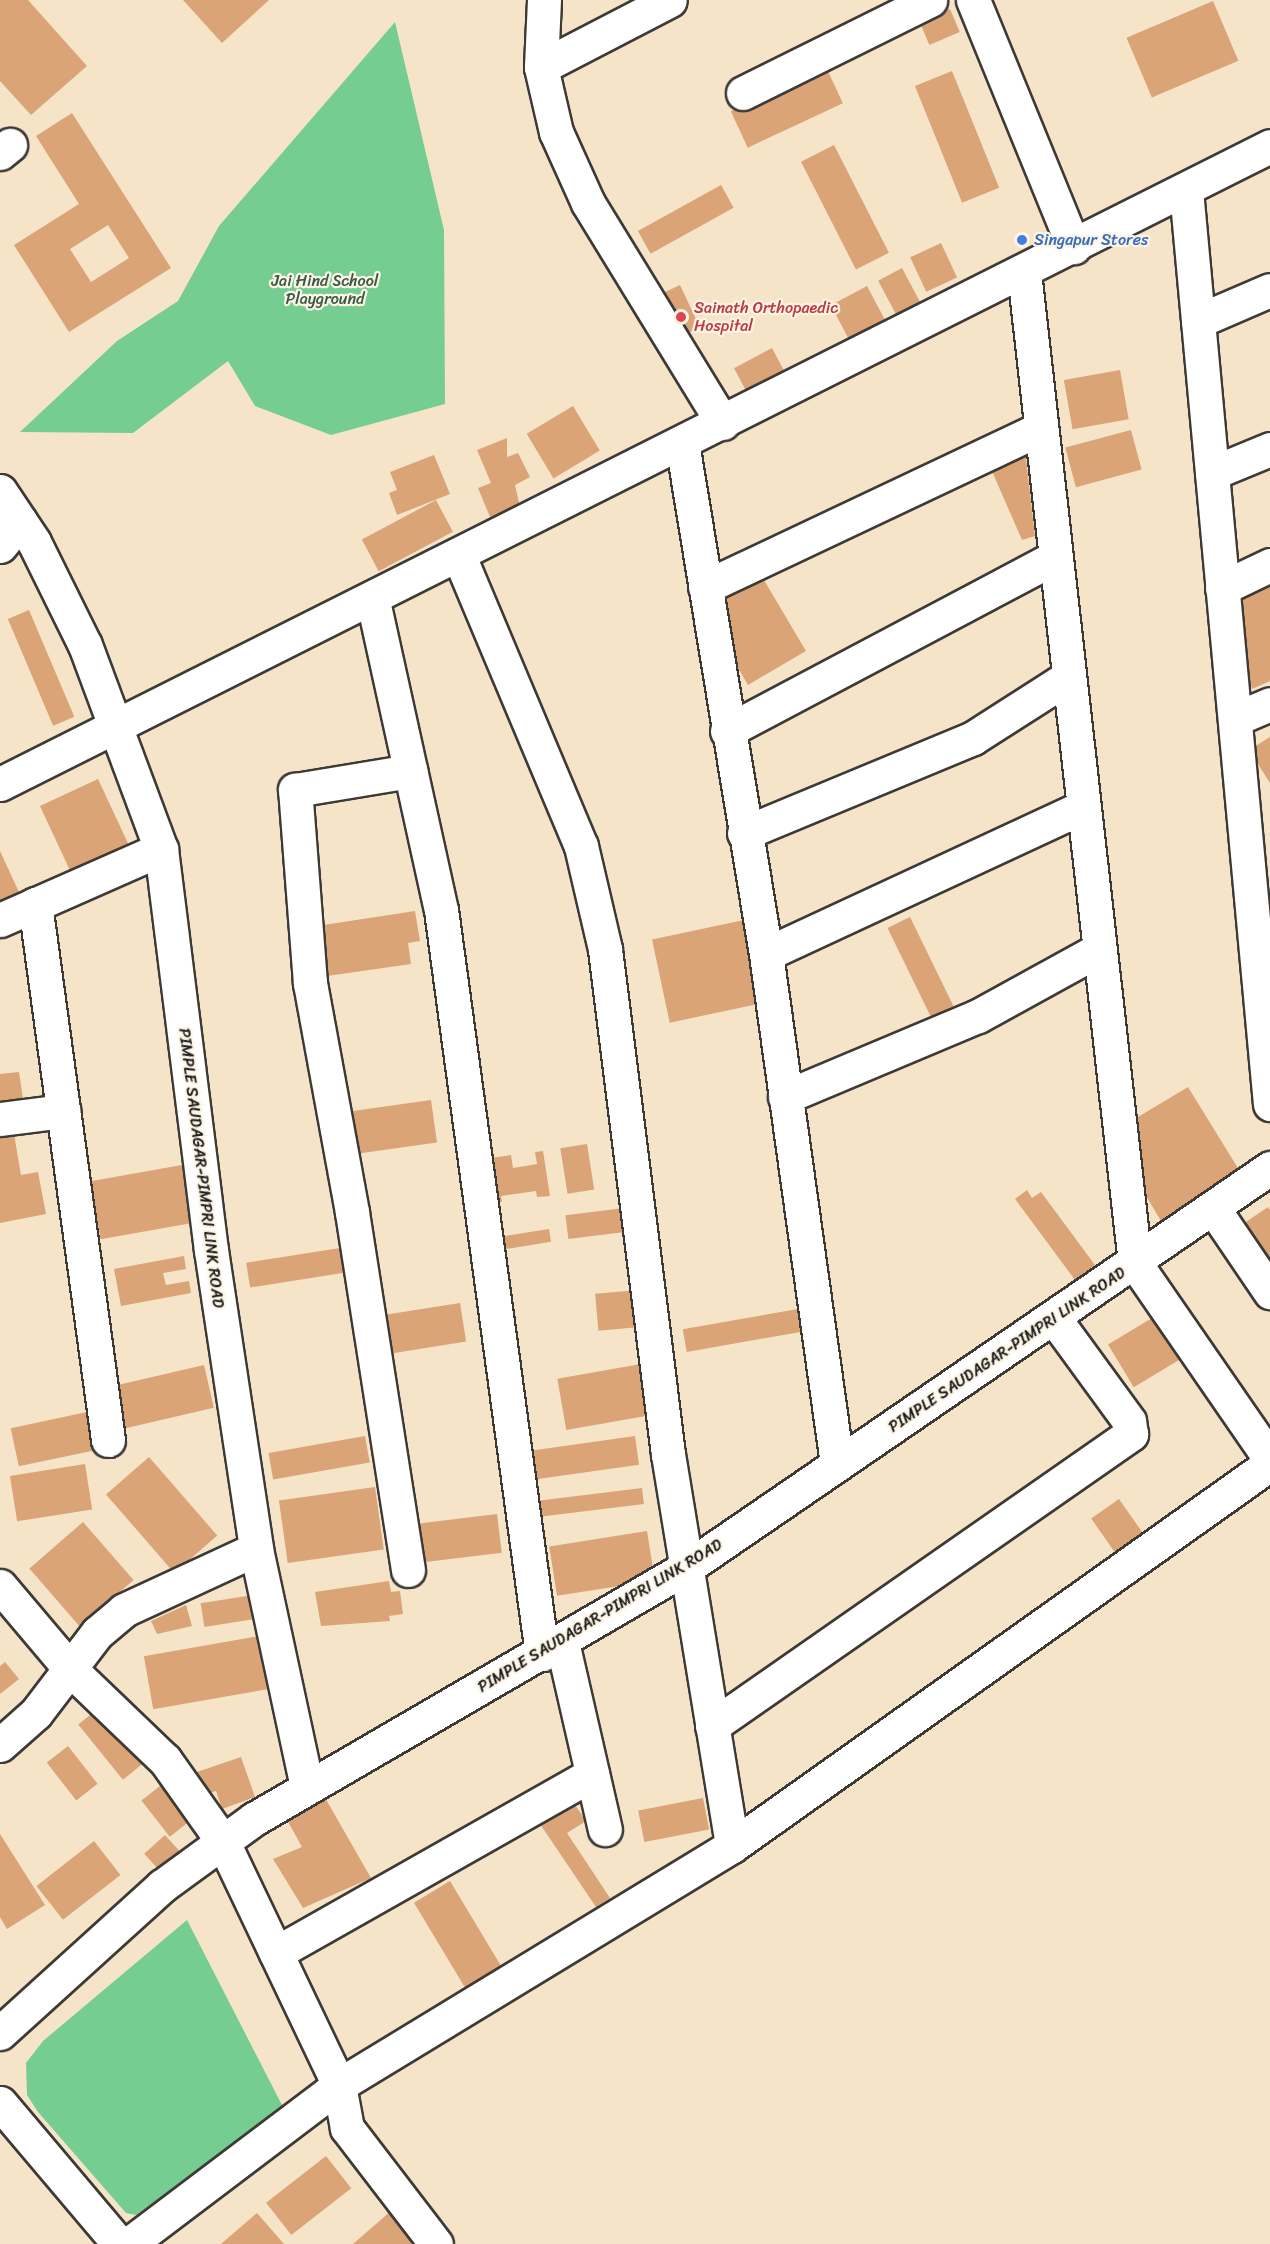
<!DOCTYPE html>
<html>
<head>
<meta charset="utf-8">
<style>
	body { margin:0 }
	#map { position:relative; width:1270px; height:2244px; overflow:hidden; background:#f6e4c9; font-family:Sriracha,sans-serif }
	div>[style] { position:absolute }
	.green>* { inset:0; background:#75cd92 }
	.building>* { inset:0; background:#daa477; transform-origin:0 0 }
	.roads { filter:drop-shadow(2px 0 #3d3a36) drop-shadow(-2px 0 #3d3a36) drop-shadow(0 2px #3d3a36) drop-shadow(0 -2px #3d3a36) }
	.minor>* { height:33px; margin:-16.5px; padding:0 16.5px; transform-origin:16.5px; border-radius:16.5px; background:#fff }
	.dots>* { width:16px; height:16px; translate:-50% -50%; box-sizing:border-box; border:3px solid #fcf5e5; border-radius:50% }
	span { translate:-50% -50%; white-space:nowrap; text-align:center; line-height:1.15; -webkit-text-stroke:4.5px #fcf5e5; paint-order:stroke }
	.shop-label { font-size:16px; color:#366cbe }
	.left { translate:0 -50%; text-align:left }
	.park-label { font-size:16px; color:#3b5a45 }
	.health-label { font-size:16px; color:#be3a42 }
	.street-label { font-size:16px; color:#1c1c1c }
</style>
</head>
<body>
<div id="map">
	<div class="green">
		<i style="clip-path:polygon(395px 22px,444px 230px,445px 404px,331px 435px,255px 406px,228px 361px,133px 433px,20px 432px,117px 341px,178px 301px,219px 226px)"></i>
		<i style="clip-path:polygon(187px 1920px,284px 2109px,136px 2215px,126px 2213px,38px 2112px,27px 2095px,26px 2063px,43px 2041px)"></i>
	</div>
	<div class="building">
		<i style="clip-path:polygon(0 0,28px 0,87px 66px,31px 115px,0 81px)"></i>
		<i style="clip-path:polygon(183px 0,269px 0,222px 43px)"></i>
		<i style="left:1213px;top:1px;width:65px;height:94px;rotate:67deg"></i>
		<i style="left:950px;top:9px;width:25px;height:33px;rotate:67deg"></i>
		<i style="left:826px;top:67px;width:40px;height:105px;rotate:65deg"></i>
		<i style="left:952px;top:71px;width:126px;height:40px;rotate:68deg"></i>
		<i style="clip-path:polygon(evenodd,72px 113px,171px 268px,69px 332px,14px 245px,79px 204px,36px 136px,72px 113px,108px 225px,129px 258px,91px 282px,70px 249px,108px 225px)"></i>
		<i style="left:834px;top:145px;width:121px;height:37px;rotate:63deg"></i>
		<i style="left:721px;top:185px;width:26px;height:95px;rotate:61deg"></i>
		<i style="left:941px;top:243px;width:38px;height:34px;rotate:65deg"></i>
		<i style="left:902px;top:268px;width:45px;height:27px;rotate:62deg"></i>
		<i style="left:680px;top:285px;width:47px;height:23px;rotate:65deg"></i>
		<i style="left:867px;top:286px;width:41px;height:41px;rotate:62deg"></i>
		<i style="left:772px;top:348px;width:36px;height:43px;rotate:62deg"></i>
		<i style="left:1120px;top:370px;width:50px;height:57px;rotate:80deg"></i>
		<i style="left:573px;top:406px;width:52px;height:54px;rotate:59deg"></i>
		<i style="left:1131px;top:430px;width:41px;height:68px;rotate:75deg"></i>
		<i style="clip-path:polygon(507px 438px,507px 457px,518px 453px,530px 477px,515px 485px,520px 507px,490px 517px,478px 488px,491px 483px,477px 450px)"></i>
		<i style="clip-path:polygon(1025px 450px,1035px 536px,1022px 540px,988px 462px)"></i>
		<i style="clip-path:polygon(434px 455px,450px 494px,397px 515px,389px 493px,397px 490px,390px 472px)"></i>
		<i style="left:436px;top:500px;width:36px;height:84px;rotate:62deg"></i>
		<i style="clip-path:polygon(1270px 573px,1270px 681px,1252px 689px,1228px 592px)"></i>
		<i style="clip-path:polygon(761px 575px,806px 651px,748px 685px,715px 628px,729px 620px,718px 599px)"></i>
		<i style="left:29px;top:610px;width:116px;height:23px;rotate:67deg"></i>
		<i style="clip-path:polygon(1270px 737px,1270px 783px,1249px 750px)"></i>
		<i style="left:98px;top:779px;width:79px;height:64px;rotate:65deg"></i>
		<i style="clip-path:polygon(0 851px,24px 903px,0 910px)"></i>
		<i style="clip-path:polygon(415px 911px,420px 941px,408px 943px,411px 964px,313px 978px,317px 926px)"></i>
		<i style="left:910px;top:917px;width:99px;height:25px;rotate:64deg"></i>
		<i style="left:744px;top:920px;width:85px;height:94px;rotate:78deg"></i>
		<i style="clip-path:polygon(19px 1072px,23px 1099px,0 1102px,0 1074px)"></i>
		<i style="clip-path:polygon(1188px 1087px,1244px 1178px,1164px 1226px,1133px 1174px,1128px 1123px)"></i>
		<i style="left:431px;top:1100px;width:43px;height:79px;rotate:82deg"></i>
		<i style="clip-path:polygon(13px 1128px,21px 1175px,38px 1172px,46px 1214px,0 1223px,0 1131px)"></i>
		<i style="left:587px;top:1144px;width:46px;height:27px;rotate:81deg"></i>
		<i style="clip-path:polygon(543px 1151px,550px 1196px,537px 1197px,536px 1191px,501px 1196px,502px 1202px,484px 1205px,477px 1160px,511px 1155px,513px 1168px,537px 1164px,535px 1152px)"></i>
		<i style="left:182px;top:1165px;width:59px;height:93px;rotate:80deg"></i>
		<i style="clip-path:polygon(1027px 1190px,1032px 1198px,1041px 1192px,1095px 1265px,1075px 1280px,1015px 1199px)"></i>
		<i style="clip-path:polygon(1268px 1207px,1270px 1210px,1270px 1276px,1237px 1228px)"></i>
		<i style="left:624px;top:1208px;width:24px;height:59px;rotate:83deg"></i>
		<i style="left:549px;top:1229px;width:13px;height:50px;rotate:81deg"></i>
		<i style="left:340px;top:1248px;width:25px;height:95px;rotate:81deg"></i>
		<i style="clip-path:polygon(184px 1256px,186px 1269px,163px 1273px,166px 1285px,189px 1281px,191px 1293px,121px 1306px,114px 1269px)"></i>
		<i style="left:639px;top:1290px;width:37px;height:44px;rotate:85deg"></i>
		<i style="left:460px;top:1303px;width:39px;height:79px;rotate:81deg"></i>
		<i style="left:798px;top:1309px;width:23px;height:117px;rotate:80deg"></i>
		<i style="left:1162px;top:1312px;width:50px;height:63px;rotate:59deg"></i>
		<i style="left:641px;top:1364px;width:52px;height:85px;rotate:80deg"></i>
		<i style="left:204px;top:1365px;width:44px;height:93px;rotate:77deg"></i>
		<i style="left:87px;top:1412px;width:39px;height:78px;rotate:78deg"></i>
		<i style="left:365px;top:1436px;width:27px;height:98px;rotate:80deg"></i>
		<i style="left:635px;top:1436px;width:29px;height:109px;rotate:82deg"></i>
		<i style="left:149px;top:1457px;width:104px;height:57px;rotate:49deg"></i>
		<i style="left:85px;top:1464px;width:46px;height:76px;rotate:81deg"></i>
		<i style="left:375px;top:1487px;width:63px;height:97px;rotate:82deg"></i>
		<i style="left:642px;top:1488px;width:16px;height:111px;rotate:83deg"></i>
		<i style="left:1119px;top:1499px;width:51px;height:34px;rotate:55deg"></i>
		<i style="left:497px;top:1514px;width:39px;height:89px;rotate:83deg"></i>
		<i style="left:83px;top:1522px;width:77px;height:71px;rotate:49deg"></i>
		<i style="left:647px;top:1531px;width:50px;height:99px;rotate:81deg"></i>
		<i style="clip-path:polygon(389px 1581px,391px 1592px,400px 1591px,403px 1614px,389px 1616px,390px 1621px,321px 1626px,315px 1592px)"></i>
		<i style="left:253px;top:1595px;width:24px;height:53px;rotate:81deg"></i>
		<i style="clip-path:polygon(186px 1605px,192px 1626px,157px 1634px,151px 1621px)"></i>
		<i style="left:264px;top:1635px;width:54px;height:122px;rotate:80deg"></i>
		<i style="clip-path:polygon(5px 1662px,19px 1679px,0 1694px,0 1666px)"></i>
		<i style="left:100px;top:1707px;width:71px;height:28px;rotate:51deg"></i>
		<i style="left:68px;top:1746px;width:48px;height:27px;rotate:52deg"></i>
		<i style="clip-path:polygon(241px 1757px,255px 1797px,222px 1809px,216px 1791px,209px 1793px,197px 1772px)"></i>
		<i style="left:169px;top:1779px;width:46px;height:35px;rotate:52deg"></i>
		<i style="clip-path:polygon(324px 1796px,371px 1878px,303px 1908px,273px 1859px,302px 1847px,286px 1818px)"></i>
		<i style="clip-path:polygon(569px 1796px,586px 1821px,567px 1833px,610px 1898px,596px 1907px,536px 1818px)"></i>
		<i style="left:703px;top:1798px;width:32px;height:66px;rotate:79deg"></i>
		<i style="clip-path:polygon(0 1834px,45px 1905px,7px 1929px,0 1917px)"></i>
		<i style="left:165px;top:1835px;width:28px;height:28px;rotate:48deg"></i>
		<i style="left:94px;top:1841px;width:43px;height:73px;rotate:52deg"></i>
		<i style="left:450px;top:1881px;width:110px;height:42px;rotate:59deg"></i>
		<i style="left:326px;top:2156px;width:41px;height:76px;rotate:52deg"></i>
		<i style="clip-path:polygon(392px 2210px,417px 2238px,410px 2244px,353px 2244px)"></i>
		<i style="clip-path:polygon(257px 2213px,284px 2244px,221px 2244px)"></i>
	</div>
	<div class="roads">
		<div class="minor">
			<i style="left:544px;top:0;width:67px;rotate:92.6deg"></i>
			<i style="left:541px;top:67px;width:67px;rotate:77deg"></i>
			<i style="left:556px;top:132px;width:78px;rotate:65.7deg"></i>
			<i style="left:588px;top:203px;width:258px;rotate:58.5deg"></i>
			<i style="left:973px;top:0;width:267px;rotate:67.8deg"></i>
			<i style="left:541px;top:67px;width:145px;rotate:-27.4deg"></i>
			<i style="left:743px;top:93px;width:209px;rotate:-26.4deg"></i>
			<i style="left:0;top:153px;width:13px;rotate:-39deg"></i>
			<i style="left:1186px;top:190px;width:918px;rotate:84.75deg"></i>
			<i style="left:1024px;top:272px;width:997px;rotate:83.61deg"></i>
			<i style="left:1135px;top:1263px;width:238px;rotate:55.4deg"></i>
			<i style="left:1198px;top:321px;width:78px;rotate:-23.3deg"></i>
			<i style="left:682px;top:443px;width:518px;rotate:80.67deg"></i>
			<i style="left:766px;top:954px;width:515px;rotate:82.07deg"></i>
			<i style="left:1212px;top:473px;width:63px;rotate:-22.5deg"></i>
			<i style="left:0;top:491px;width:61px;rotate:56.3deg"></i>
			<i style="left:34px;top:542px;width:115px;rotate:63.7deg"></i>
			<i style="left:85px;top:645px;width:218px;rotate:69.6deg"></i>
			<i style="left:161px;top:849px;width:404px;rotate:82.9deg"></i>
			<i style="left:211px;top:1250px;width:302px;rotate:81.4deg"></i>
			<i style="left:256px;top:1549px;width:243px;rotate:77.9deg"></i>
			<i style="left:0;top:546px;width:32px;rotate:-51deg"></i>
			<i style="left:459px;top:556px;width:315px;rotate:67.2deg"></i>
			<i style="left:581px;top:846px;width:106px;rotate:76.9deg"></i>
			<i style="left:605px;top:949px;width:509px;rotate:82.89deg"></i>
			<i style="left:668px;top:1454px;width:397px;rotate:80.7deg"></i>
			<i style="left:705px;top:587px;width:370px;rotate:-25.3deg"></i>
			<i style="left:1222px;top:588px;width:53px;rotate:-25.6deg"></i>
			<i style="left:373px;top:601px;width:316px;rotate:77.6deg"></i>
			<i style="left:441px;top:910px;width:751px;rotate:82.27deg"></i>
			<i style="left:1235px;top:719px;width:38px;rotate:-23deg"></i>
			<i style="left:727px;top:731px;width:370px;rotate:-27.9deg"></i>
			<i style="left:0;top:784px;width:1421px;rotate:-26.67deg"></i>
			<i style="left:744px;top:833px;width:248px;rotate:-22.5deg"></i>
			<i style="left:973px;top:738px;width:112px;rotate:-32.6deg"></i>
			<i style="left:35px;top:904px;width:541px;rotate:82.24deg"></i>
			<i style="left:0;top:920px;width:176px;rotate:-23.8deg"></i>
			<i style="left:766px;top:954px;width:347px;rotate:-24.9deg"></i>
			<i style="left:785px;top:1097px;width:209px;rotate:-22.8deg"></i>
			<i style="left:978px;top:1016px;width:137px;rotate:-28.8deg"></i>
			<i style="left:0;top:1119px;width:64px;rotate:-7.2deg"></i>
			<i style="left:1213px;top:1208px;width:102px;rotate:55.8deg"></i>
			<i style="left:408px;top:1570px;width:362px;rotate:-98.9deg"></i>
			<i style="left:352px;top:1212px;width:233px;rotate:-100.4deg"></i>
			<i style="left:310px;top:983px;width:194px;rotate:-94.4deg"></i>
			<i style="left:295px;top:790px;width:117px;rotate:-9.4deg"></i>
			<i style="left:0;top:1586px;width:110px;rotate:49.8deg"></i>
			<i style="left:71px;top:1670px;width:130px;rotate:43.8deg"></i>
			<i style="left:165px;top:1760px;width:100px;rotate:54.7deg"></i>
			<i style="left:223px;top:1842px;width:269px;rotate:64.5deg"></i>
			<i style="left:339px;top:2085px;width:44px;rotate:79.5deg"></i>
			<i style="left:347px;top:2128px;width:146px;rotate:52.5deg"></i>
			<i style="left:562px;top:1642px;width:192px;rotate:77.1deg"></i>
			<i style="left:712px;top:1726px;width:511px;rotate:-34.87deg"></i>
			<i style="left:1131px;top:1434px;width:13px;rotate:-99deg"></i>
			<i style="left:1129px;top:1421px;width:127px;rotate:-126.1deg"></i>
			<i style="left:0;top:1745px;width:48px;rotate:-41.6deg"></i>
			<i style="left:36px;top:1713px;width:101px;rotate:-52.7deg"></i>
			<i style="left:97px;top:1633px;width:35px;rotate:-40deg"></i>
			<i style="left:124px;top:1610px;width:145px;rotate:-24.8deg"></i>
			<i style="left:276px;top:1953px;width:363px;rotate:-29.5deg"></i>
			<i style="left:0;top:2033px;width:219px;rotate:-42.2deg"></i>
			<i style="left:162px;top:1886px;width:114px;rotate:-36.1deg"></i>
			<i style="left:254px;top:1819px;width:500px;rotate:-30.2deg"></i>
			<i style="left:686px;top:1568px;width:708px;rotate:-34.41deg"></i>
			<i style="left:0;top:2103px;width:185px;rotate:49.8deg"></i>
			<i style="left:129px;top:2244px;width:263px;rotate:-37.1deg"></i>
			<i style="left:339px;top:2085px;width:460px;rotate:-31.3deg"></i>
			<i style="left:732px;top:1846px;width:660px;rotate:-35.38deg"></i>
		</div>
	</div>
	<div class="dots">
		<i style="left:1022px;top:240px;background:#3f7fe0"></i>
		<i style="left:681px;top:317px;background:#e0444e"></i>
	</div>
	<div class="shop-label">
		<span class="left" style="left:1034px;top:240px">Singapur Stores</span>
	</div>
	<div class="park-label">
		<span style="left:325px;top:290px">Jai Hind School<br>Playground</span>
	</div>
	<div class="health-label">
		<span class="left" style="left:694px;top:317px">Sainath Orthopaedic<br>Hospital</span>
	</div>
	<div class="street-label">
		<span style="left:201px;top:1168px;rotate:83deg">PIMPLE SAUDAGAR-PIMPRI LINK ROAD</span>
		<span style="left:1007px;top:1350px;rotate:-34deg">PIMPLE SAUDAGAR-PIMPRI LINK ROAD</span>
		<span style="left:600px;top:1616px;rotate:-31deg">PIMPLE SAUDAGAR-PIMPRI LINK ROAD</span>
	</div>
</div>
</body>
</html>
